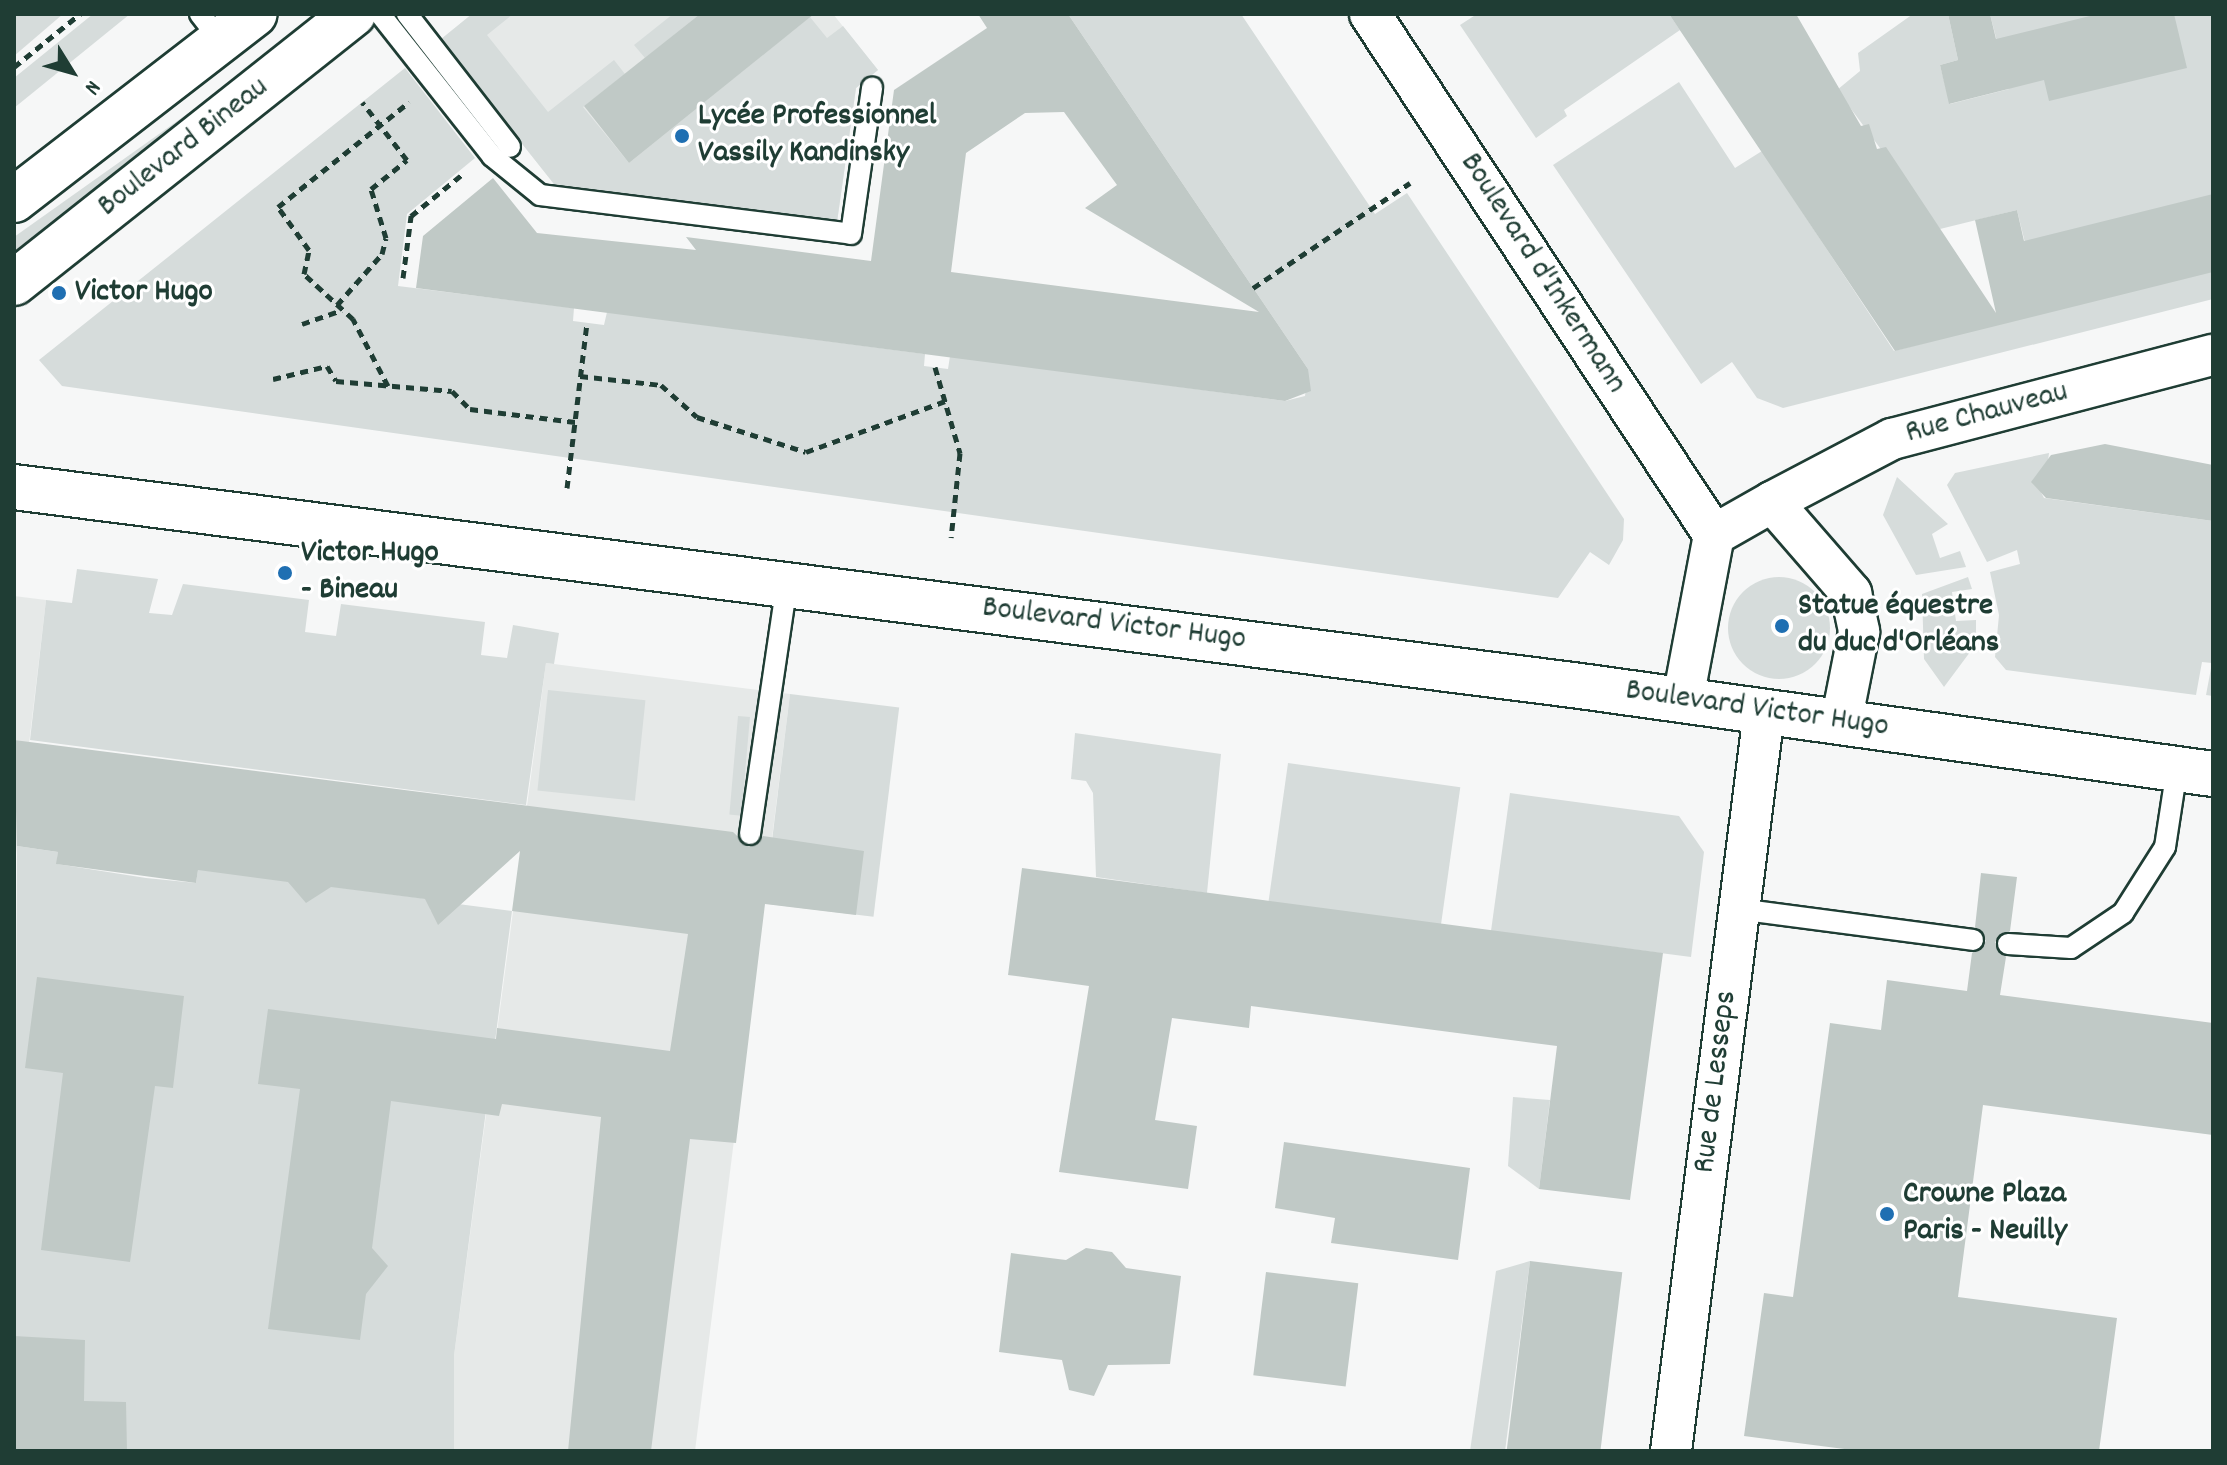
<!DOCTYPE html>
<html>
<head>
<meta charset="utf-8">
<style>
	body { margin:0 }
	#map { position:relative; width:2227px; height:1465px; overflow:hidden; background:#f6f7f7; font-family:Dekko,sans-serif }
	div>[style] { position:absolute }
	.built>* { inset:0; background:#e6e9e8 }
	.green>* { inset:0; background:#d6dcdb; transform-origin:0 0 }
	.round { border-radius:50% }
	.building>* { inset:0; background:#c0c9c6; transform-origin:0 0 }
	.path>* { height:5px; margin-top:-2.5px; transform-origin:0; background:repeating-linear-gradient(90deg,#1f3d34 0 8px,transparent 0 14px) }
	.roads { filter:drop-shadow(2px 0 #1f3d34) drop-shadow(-2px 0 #1f3d34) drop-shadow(0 2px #1f3d34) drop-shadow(0 -2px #1f3d34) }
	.service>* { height:20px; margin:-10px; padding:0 10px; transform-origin:10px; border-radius:10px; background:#fff }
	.minor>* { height:40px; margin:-20px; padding:0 20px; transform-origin:20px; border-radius:20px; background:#fff }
	.tertiary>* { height:44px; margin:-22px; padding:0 22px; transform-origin:22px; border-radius:22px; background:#fff }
	.primary>* { height:44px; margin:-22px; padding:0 22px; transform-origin:22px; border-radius:22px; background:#fff }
	.dots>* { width:22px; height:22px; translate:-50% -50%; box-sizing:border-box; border:4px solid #fff; border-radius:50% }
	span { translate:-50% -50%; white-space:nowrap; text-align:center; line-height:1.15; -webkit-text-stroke:6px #fff; paint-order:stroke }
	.poi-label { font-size:32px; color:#1f3d34; font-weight:700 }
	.left { translate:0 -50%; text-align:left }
	.street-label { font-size:32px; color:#1f3d34 }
	.frame { position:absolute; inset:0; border:16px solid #1f3d34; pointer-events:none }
	.north { position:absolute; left:32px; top:32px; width:80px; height:80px; -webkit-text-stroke:6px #fff; paint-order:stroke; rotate:127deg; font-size:22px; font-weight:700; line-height:32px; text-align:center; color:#1f3d34 }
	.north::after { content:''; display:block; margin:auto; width:28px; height:36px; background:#1f3d34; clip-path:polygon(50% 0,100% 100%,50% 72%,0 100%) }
</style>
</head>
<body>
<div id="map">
	<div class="built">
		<i style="clip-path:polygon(472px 14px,833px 14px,878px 70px,856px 88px,837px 222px,554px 184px,440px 40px)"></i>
		<i style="clip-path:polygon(14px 596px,46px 600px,14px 871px)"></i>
		<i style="clip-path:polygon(546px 663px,790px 694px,695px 1451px,454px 1451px,454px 1356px)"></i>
	</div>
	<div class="green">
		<i style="clip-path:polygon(14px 14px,63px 14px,14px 56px)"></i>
		<i style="clip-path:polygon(93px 14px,130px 14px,14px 108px,14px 78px)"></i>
		<i style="clip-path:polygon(472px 14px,513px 14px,487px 35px,548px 112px,614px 60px,625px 74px,583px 107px,629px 163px,810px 17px,827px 38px,843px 26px,878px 70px,856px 88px,837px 222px,554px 184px,440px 40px)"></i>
		<i style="clip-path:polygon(673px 14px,700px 14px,645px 58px,634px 45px)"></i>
		<i style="clip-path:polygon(1068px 14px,1241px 14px,1375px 214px,1407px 193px,1624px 519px,1623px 540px,1609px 565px,1590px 552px,1558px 598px,62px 386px,39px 360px,405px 68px,475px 158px,407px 214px,398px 286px,574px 308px,573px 321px,604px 325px,607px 312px,925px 354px,924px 366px,948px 369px,950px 356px,1285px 401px,1305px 396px,1308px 369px)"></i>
		<i style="clip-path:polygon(1477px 14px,1669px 14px,1680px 30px,1564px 110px,1567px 116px,1536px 138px,1460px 25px)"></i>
		<i style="clip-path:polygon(1913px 14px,1948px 14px,1958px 60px,1940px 65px,1950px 104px,2009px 89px,1990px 14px,2213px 14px,2213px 299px,1783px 408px,1757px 398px,1732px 362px,1701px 384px,1553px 165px,1679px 82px,1735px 168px,1762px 151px,1894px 351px,2042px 312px,2017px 210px,1940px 229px,1837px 90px,1860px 71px,1858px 53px)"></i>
		<i style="clip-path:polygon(235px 80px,14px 257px,14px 237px)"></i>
		<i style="clip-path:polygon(2049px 453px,2047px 469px,2034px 479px,2044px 498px,2213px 521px,2213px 696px,2206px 695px,2212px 663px,2202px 662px,2196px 695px,2006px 670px,1995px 657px,1999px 615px,1990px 572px,2020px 564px,2017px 550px,1987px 562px,1947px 485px,1955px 473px)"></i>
		<i style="clip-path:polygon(1897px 477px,1948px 524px,1932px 534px,1940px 558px,1960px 551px,1966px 567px,1916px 575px,1883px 515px)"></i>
		<i style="clip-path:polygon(77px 569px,158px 579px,149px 613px,172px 615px,183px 584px,309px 600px,305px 632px,336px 636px,341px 604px,485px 622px,481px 655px,507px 658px,513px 625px,559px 633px,554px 664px,546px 663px,526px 805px,30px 740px,46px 600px,72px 603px)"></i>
		<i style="clip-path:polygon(1968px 577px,1972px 589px,1952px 592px,1956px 621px,1976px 620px,1976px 644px,1944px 687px,1924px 659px,1922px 594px)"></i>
		<i class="round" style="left:1728px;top:577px;width:102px;height:102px"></i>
		<i style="left:548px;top:690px;width:98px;height:101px;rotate:6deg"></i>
		<i style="left:790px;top:694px;width:110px;height:211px;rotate:7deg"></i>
		<i style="left:738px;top:716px;width:12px;height:99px;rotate:5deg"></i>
		<i style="clip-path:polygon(1075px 733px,1221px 754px,1207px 893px,1096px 877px,1093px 793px,1086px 781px,1071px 779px)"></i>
		<i style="left:1288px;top:763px;width:174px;height:140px;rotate:8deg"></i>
		<i style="clip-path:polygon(1510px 793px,1679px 816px,1704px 852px,1691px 957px,1491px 931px)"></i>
		<i style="clip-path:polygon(17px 846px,58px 852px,57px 864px,146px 878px,196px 883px,198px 869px,428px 899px,431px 911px,458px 904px,512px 911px,454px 1356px,454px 1451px,14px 1451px)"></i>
		<i style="clip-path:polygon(1513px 1097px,1550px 1100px,1539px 1189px,1508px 1166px)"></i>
		<i style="clip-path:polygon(1530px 1261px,1505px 1451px,1470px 1451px,1496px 1271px)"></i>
	</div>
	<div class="building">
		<i style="clip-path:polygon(700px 14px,814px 14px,629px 163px,584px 106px)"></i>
		<i style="clip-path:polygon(evenodd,978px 14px,1068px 14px,1308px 369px,1311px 391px,1285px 401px,416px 288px,423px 236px,493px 178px,537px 233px,696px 250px,686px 237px,871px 261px,894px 90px,987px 28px,978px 14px,1064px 112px,1117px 185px,1085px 208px,1259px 312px,951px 272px,966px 153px,1025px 113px,1064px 112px)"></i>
		<i style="clip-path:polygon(1669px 14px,1796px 14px,1861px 126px,1869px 124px,1877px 149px,1886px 147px,1996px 313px,1975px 220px,2017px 210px,2024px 241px,2213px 194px,2213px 272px,1895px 351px)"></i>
		<i style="clip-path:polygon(1948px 14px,1990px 14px,1996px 39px,2098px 14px,2174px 14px,2187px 68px,2049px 101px,2044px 80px,1949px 104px,1940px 65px,1958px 60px)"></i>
		<i style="clip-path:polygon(2105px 444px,2213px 465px,2213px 521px,2046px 498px,2031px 482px,2051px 455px)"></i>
		<i style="clip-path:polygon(14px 740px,733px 832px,749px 847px,763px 836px,864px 851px,856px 915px,765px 904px,736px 1143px,690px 1139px,651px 1451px,568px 1451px,601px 1117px,502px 1104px,499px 1116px,391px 1101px,372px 1248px,388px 1266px,366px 1294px,360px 1340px,268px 1329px,300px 1089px,258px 1084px,268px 1009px,496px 1039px,497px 1028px,670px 1051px,688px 934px,512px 911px,520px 851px,438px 925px,425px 899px,331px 887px,306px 903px,288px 882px,198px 870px,196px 883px,56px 864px,58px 852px,17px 846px)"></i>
		<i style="clip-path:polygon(1022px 868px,1663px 953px,1630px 1200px,1539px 1189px,1557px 1046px,1251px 1006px,1249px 1028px,1172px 1018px,1155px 1120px,1197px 1126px,1188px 1189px,1059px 1172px,1089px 986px,1008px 975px)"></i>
		<i style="clip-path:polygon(1981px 873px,2017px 877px,2010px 931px,1995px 942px,2006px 957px,2000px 995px,2213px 1023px,2213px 1135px,1983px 1105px,1958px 1297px,2117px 1318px,2099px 1451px,1860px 1451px,1744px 1436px,1764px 1293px,1793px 1297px,1830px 1023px,1881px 1030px,1887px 980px,1967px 991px,1972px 953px,1986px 941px,1975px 927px)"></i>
		<i style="clip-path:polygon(37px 977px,184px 996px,173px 1088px,155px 1086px,130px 1262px,41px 1250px,63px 1073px,25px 1068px)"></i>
		<i style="clip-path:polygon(1284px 1142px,1470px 1168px,1458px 1260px,1331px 1243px,1335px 1218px,1275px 1208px)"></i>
		<i style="clip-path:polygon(1086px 1248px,1112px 1252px,1126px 1268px,1181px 1276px,1170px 1364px,1108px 1365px,1094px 1396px,1069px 1390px,1062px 1360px,999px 1352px,1011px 1253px,1066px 1260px)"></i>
		<i style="left:1530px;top:1261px;width:93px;height:192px;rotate:7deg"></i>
		<i style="left:1266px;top:1272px;width:93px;height:104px;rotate:7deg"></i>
		<i style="clip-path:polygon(14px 1336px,85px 1340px,84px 1401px,126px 1402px,127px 1451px,14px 1451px)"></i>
	</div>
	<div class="path">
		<i style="left:14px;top:67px;width:85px;rotate:-38.8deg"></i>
		<i style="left:403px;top:278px;width:63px;rotate:-82.6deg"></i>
		<i style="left:411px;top:216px;width:68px;rotate:-39.1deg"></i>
		<i style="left:1253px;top:288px;width:189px;rotate:-33.8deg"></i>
		<i style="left:337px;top:305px;width:68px;rotate:-48.6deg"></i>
		<i style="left:382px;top:254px;width:16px;rotate:-76deg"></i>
		<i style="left:386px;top:238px;width:51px;rotate:-107deg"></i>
		<i style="left:371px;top:189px;width:46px;rotate:-38.9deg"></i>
		<i style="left:407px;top:160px;width:73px;rotate:-127.8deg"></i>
		<i style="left:302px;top:324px;width:42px;rotate:-19.3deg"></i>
		<i style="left:935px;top:367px;width:90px;rotate:73.8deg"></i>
		<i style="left:960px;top:453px;width:85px;rotate:96deg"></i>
		<i style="left:580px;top:376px;width:81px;rotate:6.3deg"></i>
		<i style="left:661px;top:385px;width:48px;rotate:41.6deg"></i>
		<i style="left:697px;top:417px;width:114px;rotate:17.8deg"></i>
		<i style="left:806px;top:452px;width:148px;rotate:-20.1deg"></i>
		<i style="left:273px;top:379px;width:56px;rotate:-13.5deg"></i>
		<i style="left:327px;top:366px;width:17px;rotate:59deg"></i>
		<i style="left:336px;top:381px;width:116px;rotate:4.9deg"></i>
		<i style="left:452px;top:391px;width:25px;rotate:45deg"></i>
		<i style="left:470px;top:409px;width:106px;rotate:7.1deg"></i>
		<i style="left:388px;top:386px;width:76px;rotate:-117.6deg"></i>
		<i style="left:353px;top:319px;width:67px;rotate:-137.4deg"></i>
		<i style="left:304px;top:274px;width:25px;rotate:-78deg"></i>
		<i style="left:309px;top:250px;width:53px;rotate:-125.8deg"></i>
		<i style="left:278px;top:207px;width:168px;rotate:-38.7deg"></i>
		<i style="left:567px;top:488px;width:167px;rotate:-83.1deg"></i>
	</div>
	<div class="roads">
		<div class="service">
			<i style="left:200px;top:14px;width:34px;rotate:52deg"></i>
			<i style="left:380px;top:14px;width:181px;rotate:51.7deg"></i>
			<i style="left:492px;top:156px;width:62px;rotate:39.1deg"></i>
			<i style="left:540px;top:195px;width:313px;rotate:7.1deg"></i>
			<i style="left:851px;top:234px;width:148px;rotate:-81.8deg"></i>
			<i style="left:407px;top:14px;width:168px;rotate:52.2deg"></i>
			<i style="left:750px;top:834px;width:254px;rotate:-81.6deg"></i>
			<i style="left:1738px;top:909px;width:237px;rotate:7.5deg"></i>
			<i style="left:2008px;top:944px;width:63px;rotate:3.6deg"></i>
			<i style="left:2071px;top:948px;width:63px;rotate:-33.9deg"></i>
			<i style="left:2123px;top:913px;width:78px;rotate:-57.5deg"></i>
			<i style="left:2165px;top:847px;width:79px;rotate:-81.3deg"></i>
		</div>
		<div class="minor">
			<i style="left:1370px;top:14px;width:624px;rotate:56.56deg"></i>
			<i style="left:1772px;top:502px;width:136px;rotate:-27.7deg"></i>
			<i style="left:1892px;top:439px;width:332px;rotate:-14.7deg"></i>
			<i style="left:1714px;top:535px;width:67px;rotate:-29.6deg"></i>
			<i style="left:1772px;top:502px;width:121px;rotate:49deg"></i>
			<i style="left:1851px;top:593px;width:40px;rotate:78deg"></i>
			<i style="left:1859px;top:632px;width:93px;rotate:101.2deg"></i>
			<i style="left:1683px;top:699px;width:167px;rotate:-79.3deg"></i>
			<i style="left:1671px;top:1451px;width:744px;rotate:-82.82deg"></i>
		</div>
		<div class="tertiary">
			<i style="left:14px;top:487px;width:1572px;rotate:7.24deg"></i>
			<i style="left:1573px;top:685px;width:646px;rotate:7.92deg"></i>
		</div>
		<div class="primary">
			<i style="left:14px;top:200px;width:304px;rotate:-37.7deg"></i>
			<i style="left:14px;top:283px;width:433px;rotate:-38.4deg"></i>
		</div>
	</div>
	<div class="dots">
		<i style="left:682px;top:136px;background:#1f6fb2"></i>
		<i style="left:59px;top:293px;background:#1f6fb2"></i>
		<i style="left:285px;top:573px;background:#1f6fb2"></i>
		<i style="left:1782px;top:626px;background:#1f6fb2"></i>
		<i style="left:1887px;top:1214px;background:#1f6fb2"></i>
	</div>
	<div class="poi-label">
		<span class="left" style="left:698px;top:136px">Lycée Professionnel<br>Vassily Kandinsky</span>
		<span class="left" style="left:75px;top:293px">Victor Hugo</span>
		<span class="left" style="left:301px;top:573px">Victor Hugo<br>- Bineau</span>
		<span class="left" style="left:1798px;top:626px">Statue équestre<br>du duc d'Orléans</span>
		<span class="left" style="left:1903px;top:1214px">Crowne Plaza<br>Paris - Neuilly</span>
	</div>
	<div class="street-label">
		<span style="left:184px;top:148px;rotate:-38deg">Boulevard Bineau</span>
		<span style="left:1542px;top:274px;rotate:57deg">Boulevard d'Inkermann</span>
		<span style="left:1987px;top:414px;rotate:-15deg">Rue Chauveau</span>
		<span style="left:1114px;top:625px;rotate:7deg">Boulevard Victor Hugo</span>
		<span style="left:1757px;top:710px;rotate:8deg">Boulevard Victor Hugo</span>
		<span style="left:1717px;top:1082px;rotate:-83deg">Rue de Lesseps</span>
	</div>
	<div class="frame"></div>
	<div class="north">N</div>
</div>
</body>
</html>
